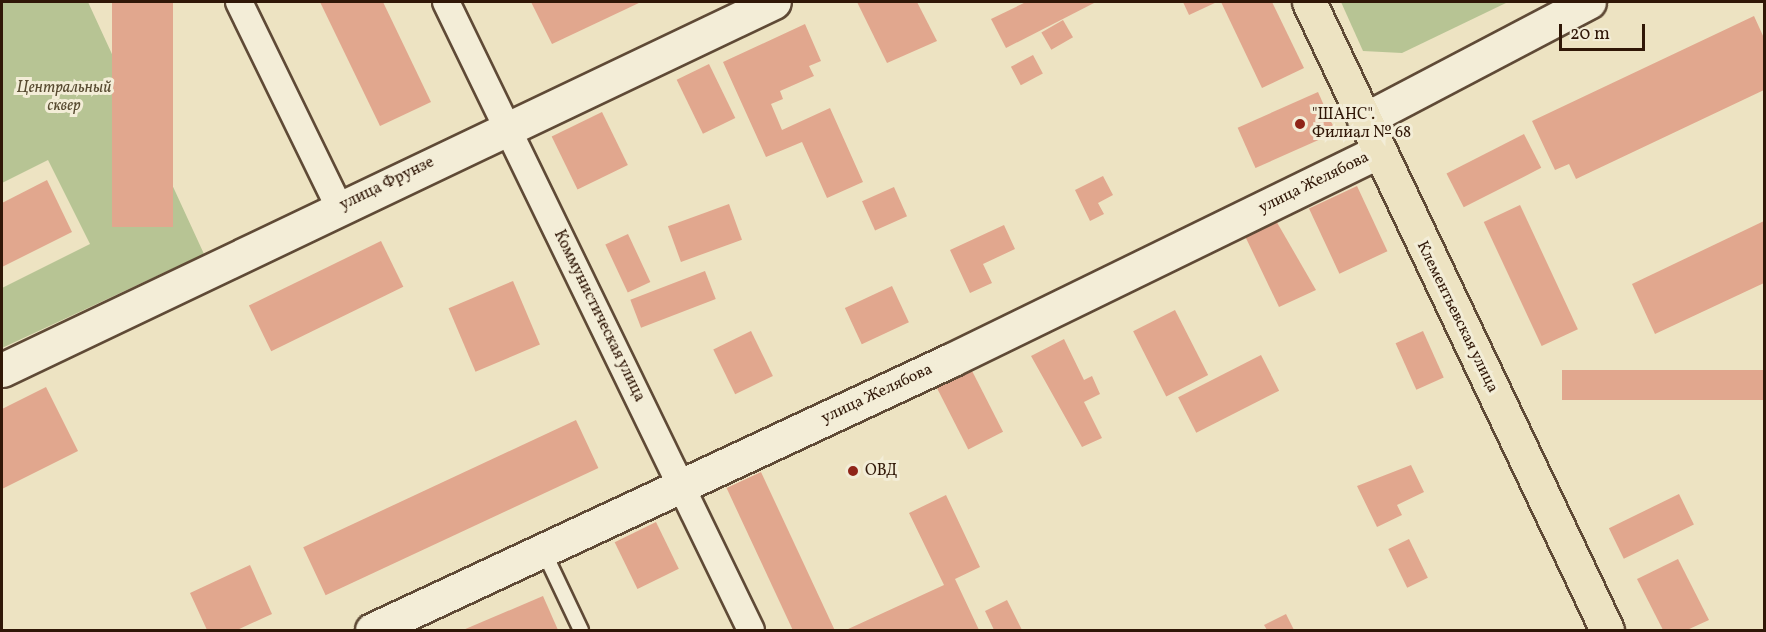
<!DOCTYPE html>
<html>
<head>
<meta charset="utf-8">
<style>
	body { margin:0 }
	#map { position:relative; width:1766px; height:632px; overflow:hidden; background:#ede3c2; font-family:Vollkorn,serif }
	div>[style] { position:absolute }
	.green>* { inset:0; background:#b7c494 }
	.building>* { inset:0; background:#e1a78e; transform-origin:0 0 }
	.roads { filter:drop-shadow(2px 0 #5f4a36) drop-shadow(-2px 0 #5f4a36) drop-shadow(0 2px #5f4a36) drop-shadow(0 -2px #5f4a36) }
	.lane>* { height:14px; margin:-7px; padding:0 7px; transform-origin:7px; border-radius:7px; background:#f3edd7 }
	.street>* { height:26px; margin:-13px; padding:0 13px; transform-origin:13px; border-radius:13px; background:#f3edd7 }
	.secondary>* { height:33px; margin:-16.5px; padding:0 16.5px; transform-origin:16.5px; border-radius:16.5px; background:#f3edd7 }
	.primary>* { height:33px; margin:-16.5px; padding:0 16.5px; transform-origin:16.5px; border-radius:16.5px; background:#ede3c2 }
	.dots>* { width:16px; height:16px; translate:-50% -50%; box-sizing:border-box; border:3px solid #f3edd7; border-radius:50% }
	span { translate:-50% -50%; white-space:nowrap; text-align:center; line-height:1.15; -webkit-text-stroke:6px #f3edd7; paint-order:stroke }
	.park-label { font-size:16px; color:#584b31; font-style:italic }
	.poi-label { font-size:16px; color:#301707 }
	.left { translate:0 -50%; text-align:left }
	.street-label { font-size:16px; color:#301707 }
	.frame { position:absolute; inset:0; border:3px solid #301707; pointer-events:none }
	.scale { position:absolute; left:1559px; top:24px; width:86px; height:27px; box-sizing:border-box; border:3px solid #301707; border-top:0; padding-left:8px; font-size:18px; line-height:21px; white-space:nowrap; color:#301707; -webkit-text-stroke:4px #f3edd7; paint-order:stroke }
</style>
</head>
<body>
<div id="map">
	<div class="green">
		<i style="clip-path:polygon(2px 2px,88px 2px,204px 254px,2px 348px,2px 288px,90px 244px,48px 160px,2px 183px)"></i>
		<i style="clip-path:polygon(1341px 2px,1508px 2px,1402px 53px,1363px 51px)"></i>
	</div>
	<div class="building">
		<i style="left:112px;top:2px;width:61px;height:225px"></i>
		<i style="clip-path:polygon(320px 2px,383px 2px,431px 102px,380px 126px)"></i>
		<i style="clip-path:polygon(531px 2px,641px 2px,552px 44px)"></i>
		<i style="clip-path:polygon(857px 2px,917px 2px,937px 41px,887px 63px)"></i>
		<i style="clip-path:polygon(1026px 2px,1096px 2px,1006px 48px,991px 19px)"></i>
		<i style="clip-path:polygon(1183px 2px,1217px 2px,1189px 15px)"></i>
		<i style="clip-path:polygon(1221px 2px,1272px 2px,1304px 68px,1262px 88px)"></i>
		<i style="clip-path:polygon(1754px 16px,1764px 38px,1764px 90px,1576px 179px,1569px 164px,1555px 170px,1532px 121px)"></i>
		<i style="left:1063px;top:20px;width:20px;height:25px;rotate:60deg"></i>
		<i style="clip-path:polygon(805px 24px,821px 61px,809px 66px,814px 76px,780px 91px,783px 99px,771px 104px,782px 130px,830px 108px,863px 182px,827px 198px,802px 142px,766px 157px,723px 62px)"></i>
		<i style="left:1033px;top:55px;width:21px;height:25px;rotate:62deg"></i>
		<i style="left:709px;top:64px;width:60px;height:36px;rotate:64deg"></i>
		<i style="left:1318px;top:92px;width:44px;height:88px;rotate:66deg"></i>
		<i style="left:602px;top:112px;width:59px;height:56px;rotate:64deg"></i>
		<i style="left:1524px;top:134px;width:38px;height:87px;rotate:63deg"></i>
		<i style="clip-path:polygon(1103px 176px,1113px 195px,1098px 203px,1104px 214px,1090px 221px,1075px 190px)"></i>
		<i style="clip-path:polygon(47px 180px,72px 232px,2px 267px,2px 203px)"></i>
		<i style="left:1357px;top:186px;width:72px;height:53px;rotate:65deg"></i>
		<i style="left:894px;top:187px;width:32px;height:35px;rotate:66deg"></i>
		<i style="left:729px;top:204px;width:38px;height:65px;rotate:70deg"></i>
		<i style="left:1520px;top:205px;width:137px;height:40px;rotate:65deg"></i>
		<i style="clip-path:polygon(1275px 219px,1316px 290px,1279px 307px,1244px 234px)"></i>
		<i style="clip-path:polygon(1764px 221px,1764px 283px,1655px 334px,1632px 284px)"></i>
		<i style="clip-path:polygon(1004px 225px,1015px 249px,983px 264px,992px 283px,970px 293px,950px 250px)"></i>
		<i style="left:628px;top:234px;width:53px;height:25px;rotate:65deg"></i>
		<i style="left:381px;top:241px;width:51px;height:147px;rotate:64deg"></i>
		<i style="left:705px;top:271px;width:30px;height:80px;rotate:69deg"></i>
		<i style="left:513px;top:281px;width:69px;height:70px;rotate:67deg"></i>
		<i style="left:892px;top:286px;width:40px;height:52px;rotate:65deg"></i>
		<i style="left:1175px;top:310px;width:73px;height:47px;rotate:63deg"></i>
		<i style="left:751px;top:331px;width:50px;height:42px;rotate:64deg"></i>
		<i style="left:1423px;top:331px;width:51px;height:30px;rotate:66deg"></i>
		<i style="clip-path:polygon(1064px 339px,1084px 380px,1092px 376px,1100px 394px,1084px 402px,1102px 438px,1082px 447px,1031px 356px)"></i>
		<i style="left:1261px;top:355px;width:40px;height:93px;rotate:63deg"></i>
		<i style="left:969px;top:365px;width:75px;height:39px;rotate:63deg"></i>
		<i style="left:1764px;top:370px;width:30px;height:202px;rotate:90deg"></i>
		<i style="clip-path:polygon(46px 387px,78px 451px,2px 489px,2px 409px)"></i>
		<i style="left:576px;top:420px;width:53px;height:301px;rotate:65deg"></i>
		<i style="clip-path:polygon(1411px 465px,1424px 492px,1397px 505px,1402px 515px,1377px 527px,1357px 486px)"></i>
		<i style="left:761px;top:472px;width:174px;height:38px;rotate:65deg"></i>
		<i style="left:1679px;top:494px;width:34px;height:78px;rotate:64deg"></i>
		<i style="clip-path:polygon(946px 495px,980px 567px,955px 579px,979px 630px,846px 630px,944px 585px,909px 513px)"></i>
		<i style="left:656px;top:522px;width:52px;height:46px;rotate:64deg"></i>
		<i style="left:1409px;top:539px;width:43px;height:23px;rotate:64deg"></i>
		<i style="clip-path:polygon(1678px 559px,1709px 620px,1687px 630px,1663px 630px,1637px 579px)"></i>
		<i style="clip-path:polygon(250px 565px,272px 614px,237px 630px,207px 630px,190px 593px)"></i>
		<i style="clip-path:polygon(543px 596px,558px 630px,463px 630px)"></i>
		<i style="clip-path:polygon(1007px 600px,1022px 630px,994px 630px,985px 611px)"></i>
		<i style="clip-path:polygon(1286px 614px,1294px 630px,1267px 630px,1264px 625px)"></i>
	</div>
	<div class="roads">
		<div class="lane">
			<i style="left:543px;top:550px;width:89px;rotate:64.6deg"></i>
		</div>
		<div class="street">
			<i style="left:239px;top:2px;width:228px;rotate:64deg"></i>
			<i style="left:446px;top:2px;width:698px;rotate:64.1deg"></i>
		</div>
		<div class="secondary">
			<i style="left:1364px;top:120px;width:254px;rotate:-27.7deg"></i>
			<i style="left:2px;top:370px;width:855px;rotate:-25.49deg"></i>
			<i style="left:372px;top:630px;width:639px;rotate:-25deg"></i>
			<i style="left:951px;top:360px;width:475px;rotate:-26deg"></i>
		</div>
		<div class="primary">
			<i style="left:1309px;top:2px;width:695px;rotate:64.61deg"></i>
		</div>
	</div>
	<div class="dots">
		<i style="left:1300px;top:124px;background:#8f2418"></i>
		<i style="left:853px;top:471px;background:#8f2418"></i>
	</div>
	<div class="park-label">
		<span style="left:64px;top:97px">Центральный<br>сквер</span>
	</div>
	<div class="poi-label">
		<span class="left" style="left:1312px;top:124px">"ШАНС".<br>Филиал № 68</span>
		<span class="left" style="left:865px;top:471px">ОВД</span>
	</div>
	<div class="street-label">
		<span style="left:1314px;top:183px;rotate:-26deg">улица Желябова</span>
		<span style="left:387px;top:184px;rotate:-26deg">улица Фрунзе</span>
		<span style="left:599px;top:316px;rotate:64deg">Коммунистическая улица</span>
		<span style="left:1457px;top:317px;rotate:64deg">Клементьевская улица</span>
		<span style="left:877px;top:394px;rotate:-25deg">улица Желябова</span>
	</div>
	<div class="frame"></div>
	<div class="scale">20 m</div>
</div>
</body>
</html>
